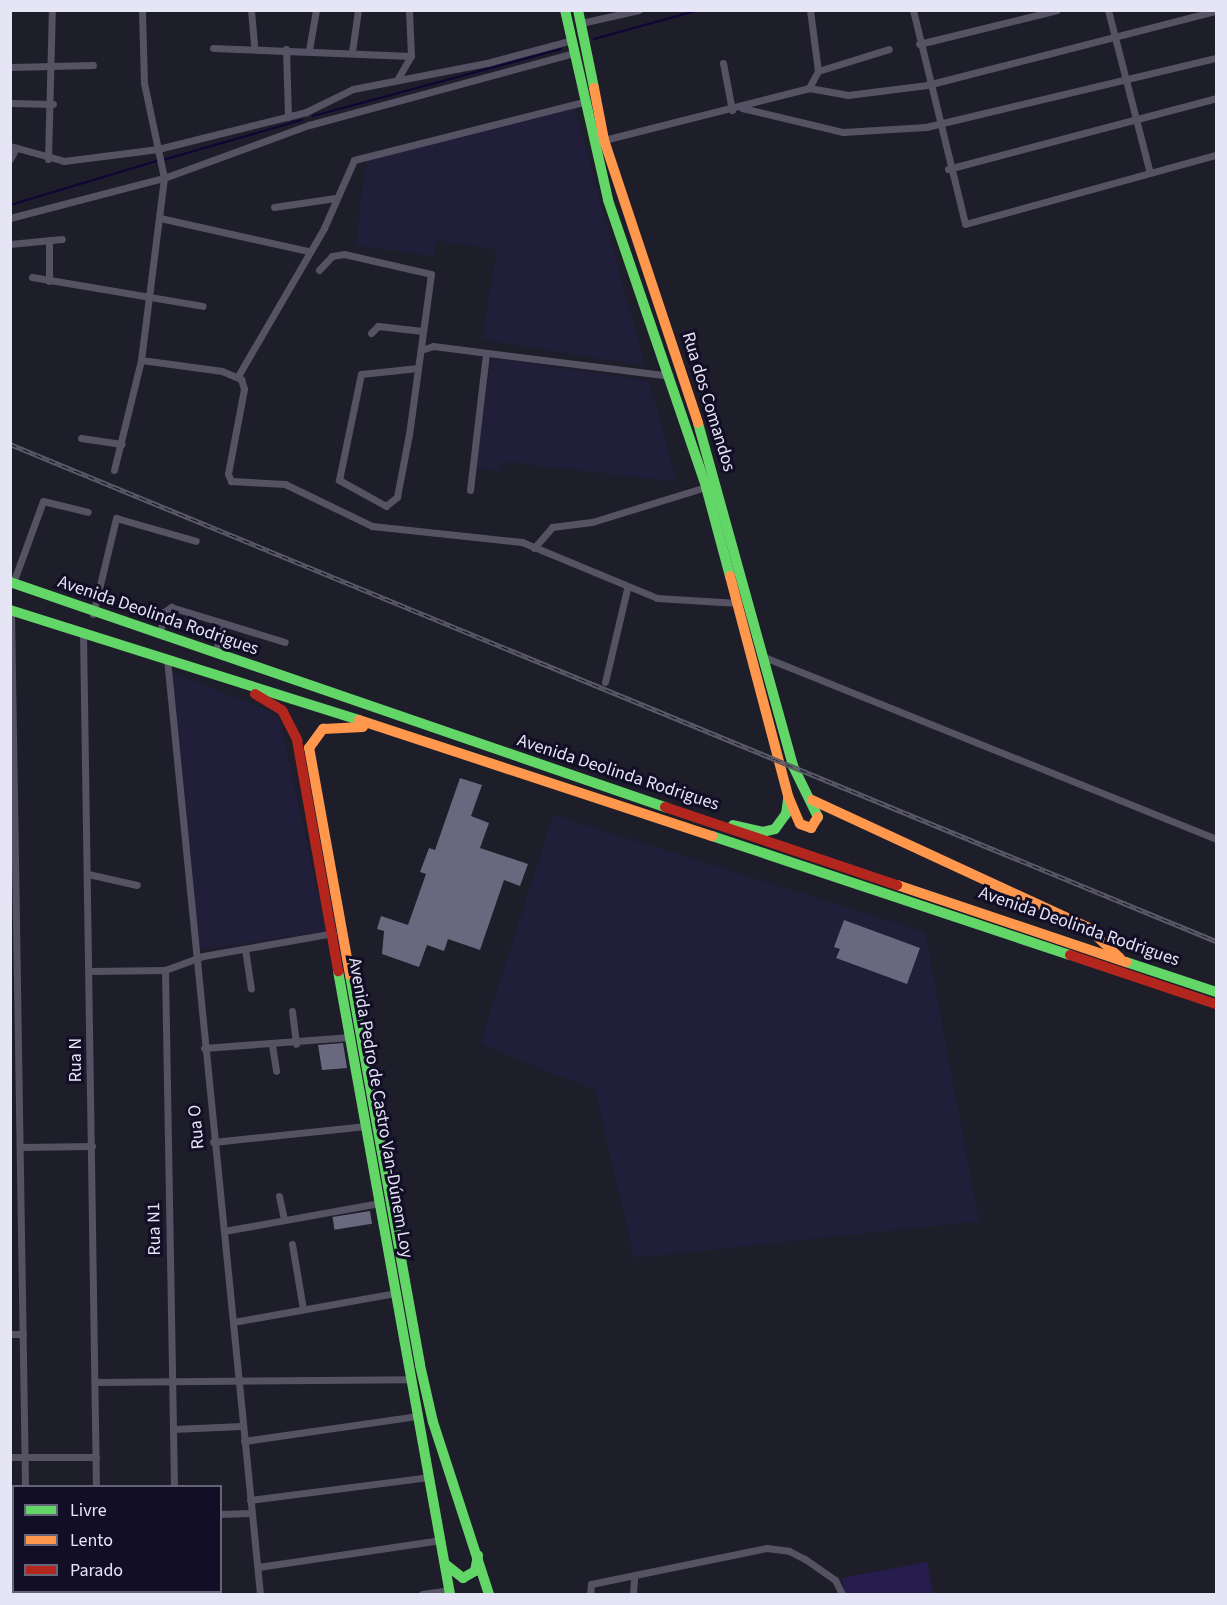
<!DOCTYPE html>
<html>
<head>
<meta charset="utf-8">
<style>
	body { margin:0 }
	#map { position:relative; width:1227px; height:1605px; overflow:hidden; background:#1e1d2a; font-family:"Source Sans 3",sans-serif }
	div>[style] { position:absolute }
	.built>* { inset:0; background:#211e3a }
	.green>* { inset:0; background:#261d4e }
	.stream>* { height:2px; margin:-1px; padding:0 1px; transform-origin:1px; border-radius:1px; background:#110335 }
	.building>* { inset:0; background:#6a687f; transform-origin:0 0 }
	.street>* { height:7px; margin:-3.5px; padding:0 3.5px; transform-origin:3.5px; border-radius:3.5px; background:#545263 }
	.fast>* { height:10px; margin:-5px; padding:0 5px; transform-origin:5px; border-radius:5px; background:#63d668 }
	.slow>* { height:10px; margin:-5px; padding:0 5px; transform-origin:5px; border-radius:5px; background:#ff974d }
	.jam>* { height:10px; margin:-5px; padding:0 5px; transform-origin:5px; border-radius:5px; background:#b3261e }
	.rail>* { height:4.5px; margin-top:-2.25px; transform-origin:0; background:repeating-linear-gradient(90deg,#110e26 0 7px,#5a5966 0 14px); box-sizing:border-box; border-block:2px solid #5a5966 }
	span { translate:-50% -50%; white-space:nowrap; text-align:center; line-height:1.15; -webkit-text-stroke:6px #110e26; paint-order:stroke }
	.street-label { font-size:18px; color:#e5e5f6 }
	.frame { position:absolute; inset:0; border:12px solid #e5e5f6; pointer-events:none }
	.legend { position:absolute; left:12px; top:1485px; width:210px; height:108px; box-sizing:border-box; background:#110e26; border:2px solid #666479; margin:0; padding:8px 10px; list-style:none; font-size:18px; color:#e5e5f6 }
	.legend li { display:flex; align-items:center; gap:12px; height:30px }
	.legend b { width:30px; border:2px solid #666479 }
</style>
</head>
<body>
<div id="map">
	<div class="built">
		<i style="clip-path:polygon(574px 105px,645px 366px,482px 339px,497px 250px,437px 240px,434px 256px,356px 245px,366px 160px)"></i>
		<i style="clip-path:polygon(491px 358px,649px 381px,677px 482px,502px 461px,500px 472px,476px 468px)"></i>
		<i style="clip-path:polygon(172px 672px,264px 709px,280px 720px,326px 931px,198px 950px)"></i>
		<i style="clip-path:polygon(553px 815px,925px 932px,979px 1221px,634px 1258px,595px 1090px,480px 1044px)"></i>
	</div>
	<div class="green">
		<i style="clip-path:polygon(927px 1562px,933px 1594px,845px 1594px,842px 1578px)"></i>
	</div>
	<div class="stream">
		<i style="left:594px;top:39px;width:109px;rotate:-15.4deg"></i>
		<i style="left:313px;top:116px;width:257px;rotate:-15.1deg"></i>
		<i style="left:163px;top:160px;width:145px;rotate:-16.1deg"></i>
		<i style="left:10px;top:205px;width:153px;rotate:-16.7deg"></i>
	</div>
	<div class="building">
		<i style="clip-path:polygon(460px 778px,482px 785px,471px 816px,489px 823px,480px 848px,528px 864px,520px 886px,504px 880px,480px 950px,448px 939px,444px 951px,427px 945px,419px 967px,382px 954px,384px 931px,377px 929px,381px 916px,408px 925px,426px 874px,420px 872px,429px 848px,435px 850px)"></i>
		<i style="clip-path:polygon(844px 920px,920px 948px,907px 984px,836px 958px,840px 949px,834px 947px)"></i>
		<i style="clip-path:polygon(343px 1043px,347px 1068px,322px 1070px,318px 1045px)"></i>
		<i style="left:370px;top:1211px;width:13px;height:38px;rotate:81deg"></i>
	</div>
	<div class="street">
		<i style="left:251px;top:10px;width:38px;rotate:85deg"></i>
		<i style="left:913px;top:10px;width:220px;rotate:76.3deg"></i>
		<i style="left:965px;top:224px;width:260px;rotate:-15.4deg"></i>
		<i style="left:1108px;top:10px;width:168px;rotate:75.6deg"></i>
		<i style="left:581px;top:23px;width:59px;rotate:-12.6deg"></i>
		<i style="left:919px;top:44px;width:142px;rotate:-13.8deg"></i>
		<i style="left:213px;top:48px;width:198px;rotate:2.3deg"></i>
		<i style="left:286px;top:49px;width:68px;rotate:88.3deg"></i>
		<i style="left:309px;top:50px;width:41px;rotate:-80.1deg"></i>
		<i style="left:352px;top:52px;width:42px;rotate:-81.9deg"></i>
		<i style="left:723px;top:63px;width:48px;rotate:79.2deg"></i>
		<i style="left:10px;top:67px;width:83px;rotate:-1.4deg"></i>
		<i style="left:818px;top:71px;width:74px;rotate:-17.2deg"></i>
		<i style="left:397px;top:80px;width:28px;rotate:-60deg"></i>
		<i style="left:411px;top:56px;width:46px;rotate:-92.5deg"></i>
		<i style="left:809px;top:88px;width:40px;rotate:10deg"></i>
		<i style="left:848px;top:95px;width:80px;rotate:-7.2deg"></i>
		<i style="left:927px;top:85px;width:298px;rotate:-14.4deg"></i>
		<i style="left:10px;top:103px;width:43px;rotate:1.3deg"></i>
		<i style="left:742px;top:108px;width:104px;rotate:13.4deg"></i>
		<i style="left:843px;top:132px;width:83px;rotate:-3.4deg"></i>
		<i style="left:926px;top:127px;width:298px;rotate:-13.4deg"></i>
		<i style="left:604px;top:140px;width:211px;rotate:-14.2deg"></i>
		<i style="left:809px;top:88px;width:19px;rotate:-62deg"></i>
		<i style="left:818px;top:71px;width:62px;rotate:-97.5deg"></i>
		<i style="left:10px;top:146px;width:56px;rotate:15.5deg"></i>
		<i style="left:64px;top:161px;width:95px;rotate:-7.3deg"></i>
		<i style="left:158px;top:149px;width:153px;rotate:-14deg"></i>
		<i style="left:306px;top:112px;width:52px;rotate:-26.1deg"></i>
		<i style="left:353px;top:89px;width:136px;rotate:-11deg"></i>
		<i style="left:487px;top:63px;width:88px;rotate:-15.1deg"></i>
		<i style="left:10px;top:159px;width:13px;rotate:-61deg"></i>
		<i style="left:48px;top:159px;width:149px;rotate:-88.5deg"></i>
		<i style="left:948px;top:169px;width:277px;rotate:-14.8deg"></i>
		<i style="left:274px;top:207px;width:62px;rotate:-8.4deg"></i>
		<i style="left:10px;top:218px;width:159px;rotate:-14.6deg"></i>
		<i style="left:164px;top:178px;width:154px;rotate:-20.1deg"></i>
		<i style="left:309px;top:125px;width:275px;rotate:-15.2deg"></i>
		<i style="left:160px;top:218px;width:152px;rotate:12.6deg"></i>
		<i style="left:10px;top:244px;width:52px;rotate:-5.5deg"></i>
		<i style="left:319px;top:270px;width:19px;rotate:-47deg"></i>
		<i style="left:332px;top:256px;width:12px;rotate:-9deg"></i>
		<i style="left:344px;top:254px;width:89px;rotate:12.9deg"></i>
		<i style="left:431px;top:274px;width:162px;rotate:97.8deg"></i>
		<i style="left:409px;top:434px;width:64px;rotate:100.8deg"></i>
		<i style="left:397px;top:497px;width:14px;rotate:141deg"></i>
		<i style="left:386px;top:506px;width:54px;rotate:-151deg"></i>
		<i style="left:339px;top:480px;width:108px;rotate:-78.3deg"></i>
		<i style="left:361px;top:374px;width:57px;rotate:-6deg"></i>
		<i style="left:32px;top:277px;width:173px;rotate:9.6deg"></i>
		<i style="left:49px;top:281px;width:41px;rotate:-90deg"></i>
		<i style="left:371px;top:333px;width:10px;rotate:-45deg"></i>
		<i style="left:378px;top:326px;width:45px;rotate:6.3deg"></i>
		<i style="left:421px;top:350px;width:13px;rotate:-18deg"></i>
		<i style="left:433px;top:346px;width:238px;rotate:7.2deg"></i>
		<i style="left:141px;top:360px;width:82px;rotate:7.7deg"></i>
		<i style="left:222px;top:371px;width:21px;rotate:23deg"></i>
		<i style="left:241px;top:379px;width:10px;rotate:73deg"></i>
		<i style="left:244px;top:389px;width:86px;rotate:100.7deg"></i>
		<i style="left:228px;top:474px;width:8px;rotate:67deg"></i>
		<i style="left:231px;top:481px;width:54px;rotate:3.2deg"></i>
		<i style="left:285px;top:484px;width:97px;rotate:25.8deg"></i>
		<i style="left:372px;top:526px;width:151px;rotate:6.1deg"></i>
		<i style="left:522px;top:542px;width:146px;rotate:22.5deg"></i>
		<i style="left:657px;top:598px;width:81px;rotate:3.5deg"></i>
		<i style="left:238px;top:376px;width:171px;rotate:-59.8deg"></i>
		<i style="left:324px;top:228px;width:74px;rotate:-66.2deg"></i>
		<i style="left:354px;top:160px;width:237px;rotate:-14.2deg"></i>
		<i style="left:81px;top:438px;width:41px;rotate:8.3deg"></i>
		<i style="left:114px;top:470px;width:113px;rotate:-76.2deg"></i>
		<i style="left:141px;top:360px;width:183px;rotate:-82.8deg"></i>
		<i style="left:164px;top:178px;width:97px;rotate:-101.9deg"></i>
		<i style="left:144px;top:83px;width:73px;rotate:-91.6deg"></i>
		<i style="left:470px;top:490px;width:138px;rotate:-83.3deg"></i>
		<i style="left:534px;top:548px;width:28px;rotate:-49deg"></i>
		<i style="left:552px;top:527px;width:40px;rotate:-7.1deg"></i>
		<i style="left:592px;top:522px;width:119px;rotate:-17.1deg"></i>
		<i style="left:13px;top:583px;width:87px;rotate:-69.9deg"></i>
		<i style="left:43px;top:501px;width:46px;rotate:13.7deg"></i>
		<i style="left:11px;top:611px;width:875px;rotate:89.08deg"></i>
		<i style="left:93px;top:614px;width:99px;rotate:-76.5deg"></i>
		<i style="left:116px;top:518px;width:83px;rotate:16deg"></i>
		<i style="left:83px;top:633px;width:853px;rotate:89.13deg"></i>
		<i style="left:160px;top:634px;width:22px;rotate:-80deg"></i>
		<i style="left:164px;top:612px;width:9px;rotate:-36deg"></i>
		<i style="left:171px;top:607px;width:119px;rotate:17.1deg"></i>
		<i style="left:215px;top:652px;width:30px;rotate:-70deg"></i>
		<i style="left:764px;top:657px;width:487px;rotate:21.9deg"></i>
		<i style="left:167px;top:659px;width:940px;rotate:84.32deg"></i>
		<i style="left:605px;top:682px;width:96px;rotate:-76.7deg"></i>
		<i style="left:88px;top:874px;width:50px;rotate:12.7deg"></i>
		<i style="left:245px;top:949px;width:40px;rotate:81.5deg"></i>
		<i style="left:165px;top:970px;width:516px;rotate:89deg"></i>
		<i style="left:90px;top:971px;width:75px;rotate:-0.8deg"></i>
		<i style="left:165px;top:970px;width:40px;rotate:-20.2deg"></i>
		<i style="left:203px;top:956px;width:132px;rotate:-10deg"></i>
		<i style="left:292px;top:1011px;width:33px;rotate:83deg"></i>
		<i style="left:272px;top:1045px;width:26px;rotate:81deg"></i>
		<i style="left:204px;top:1048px;width:147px;rotate:-4.3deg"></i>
		<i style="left:213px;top:1142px;width:154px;rotate:-6deg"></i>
		<i style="left:20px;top:1147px;width:72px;rotate:-0.8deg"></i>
		<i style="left:279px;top:1196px;width:24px;rotate:78deg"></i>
		<i style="left:224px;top:1231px;width:158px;rotate:-10.2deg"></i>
		<i style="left:292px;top:1244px;width:66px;rotate:80.4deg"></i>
		<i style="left:233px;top:1322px;width:166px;rotate:-10.1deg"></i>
		<i style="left:10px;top:1334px;width:13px"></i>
		<i style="left:95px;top:1382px;width:316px;rotate:-0.5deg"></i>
		<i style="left:173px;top:1429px;width:69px;rotate:-2.5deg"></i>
		<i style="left:244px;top:1441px;width:176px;rotate:-8.2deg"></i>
		<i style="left:10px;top:1457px;width:86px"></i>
		<i style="left:250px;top:1500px;width:180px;rotate:-7.3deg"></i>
		<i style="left:220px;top:1514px;width:31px;rotate:-2deg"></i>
		<i style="left:258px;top:1567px;width:185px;rotate:-8.4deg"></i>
		<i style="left:26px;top:1592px;width:2px;rotate:90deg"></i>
		<i style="left:97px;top:1592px;width:2px;rotate:90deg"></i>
		<i style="left:175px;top:1592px;width:2px;rotate:90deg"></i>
		<i style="left:422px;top:1594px;width:27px;rotate:-8deg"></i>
		<i style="left:590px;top:1594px;width:10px;rotate:-84deg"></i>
		<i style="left:591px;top:1584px;width:179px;rotate:-11.6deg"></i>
		<i style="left:766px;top:1548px;width:23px;rotate:7deg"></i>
		<i style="left:789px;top:1551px;width:18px;rotate:27deg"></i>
		<i style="left:805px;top:1559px;width:37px;rotate:35deg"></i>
		<i style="left:835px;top:1580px;width:16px;rotate:63deg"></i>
		<i style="left:633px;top:1594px;width:16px;rotate:-86deg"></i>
	</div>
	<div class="fast">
		<i style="left:565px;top:10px;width:195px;rotate:77.2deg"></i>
		<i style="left:608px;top:200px;width:303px;rotate:71.1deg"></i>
		<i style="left:706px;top:487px;width:92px;rotate:74.9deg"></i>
		<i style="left:578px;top:10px;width:80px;rotate:78.4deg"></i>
		<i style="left:698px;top:423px;width:356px;rotate:74.5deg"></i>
		<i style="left:793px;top:766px;width:57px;rotate:63.9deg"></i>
		<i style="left:10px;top:582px;width:693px;rotate:18.96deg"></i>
		<i style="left:10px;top:610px;width:366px;rotate:17.5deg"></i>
		<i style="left:733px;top:825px;width:31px;rotate:13deg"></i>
		<i style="left:763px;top:832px;width:12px;rotate:-14deg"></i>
		<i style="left:775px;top:829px;width:19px;rotate:-54deg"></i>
		<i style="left:786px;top:814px;width:15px;rotate:-82deg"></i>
		<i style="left:712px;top:836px;width:377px;rotate:18.4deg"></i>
		<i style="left:1126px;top:962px;width:95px;rotate:18.4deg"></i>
		<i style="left:338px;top:971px;width:633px;rotate:79.81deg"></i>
		<i style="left:350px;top:975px;width:396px;rotate:79.8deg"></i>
		<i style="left:420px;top:1365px;width:58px;rotate:77.2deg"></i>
		<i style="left:433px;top:1422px;width:181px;rotate:72deg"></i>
		<i style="left:445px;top:1564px;width:23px;rotate:38deg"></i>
		<i style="left:463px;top:1578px;width:14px;rotate:-30deg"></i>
		<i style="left:475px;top:1571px;width:16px;rotate:-79deg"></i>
	</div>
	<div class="slow">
		<i style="left:594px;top:88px;width:53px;rotate:79.1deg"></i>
		<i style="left:604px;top:140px;width:298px;rotate:71.6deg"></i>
		<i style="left:730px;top:576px;width:228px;rotate:75.2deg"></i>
		<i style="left:788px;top:796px;width:30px;rotate:67deg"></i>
		<i style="left:800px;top:824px;width:12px;rotate:20deg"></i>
		<i style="left:811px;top:828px;width:13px;rotate:-58deg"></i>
		<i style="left:359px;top:720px;width:372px;rotate:18.2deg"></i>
		<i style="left:812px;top:800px;width:303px;rotate:24.8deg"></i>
		<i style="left:1087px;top:927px;width:45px;rotate:43.2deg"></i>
		<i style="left:897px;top:885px;width:242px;rotate:18.6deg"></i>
		<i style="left:350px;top:975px;width:231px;rotate:-100.2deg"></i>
		<i style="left:309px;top:748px;width:24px;rotate:-54deg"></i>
		<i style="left:323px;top:729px;width:40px;rotate:-2.9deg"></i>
	</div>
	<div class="jam">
		<i style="left:255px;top:694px;width:31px;rotate:31deg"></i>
		<i style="left:282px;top:710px;width:34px;rotate:63deg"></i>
		<i style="left:297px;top:740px;width:235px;rotate:79.9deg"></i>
		<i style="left:665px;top:807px;width:245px;rotate:18.6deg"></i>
		<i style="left:1070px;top:955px;width:154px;rotate:18.6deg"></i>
	</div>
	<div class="rail">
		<i style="left:10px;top:444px;width:1304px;rotate:22.4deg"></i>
	</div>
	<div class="street-label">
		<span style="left:708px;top:402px;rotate:73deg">Rua dos Comandos</span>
		<span style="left:158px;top:616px;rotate:19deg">Avenida Deolinda Rodrigues</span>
		<span style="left:618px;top:773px;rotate:18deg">Avenida Deolinda Rodrigues</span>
		<span style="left:1079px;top:927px;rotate:19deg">Avenida Deolinda Rodrigues</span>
		<span style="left:76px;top:1060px;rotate:-90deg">Rua N</span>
		<span style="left:380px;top:1108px;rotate:80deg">Avenida Pedro de Castro Van-Dúnem Loy</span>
		<span style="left:197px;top:1127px;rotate:-95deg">Rua O</span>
		<span style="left:155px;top:1229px;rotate:-91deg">Rua N1</span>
	</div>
	<div class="frame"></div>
	<ul class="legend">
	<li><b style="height:8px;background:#63d668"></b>Livre</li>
	<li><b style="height:8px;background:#ff974d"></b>Lento</li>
	<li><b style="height:8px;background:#b3261e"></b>Parado</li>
	</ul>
</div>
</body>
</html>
